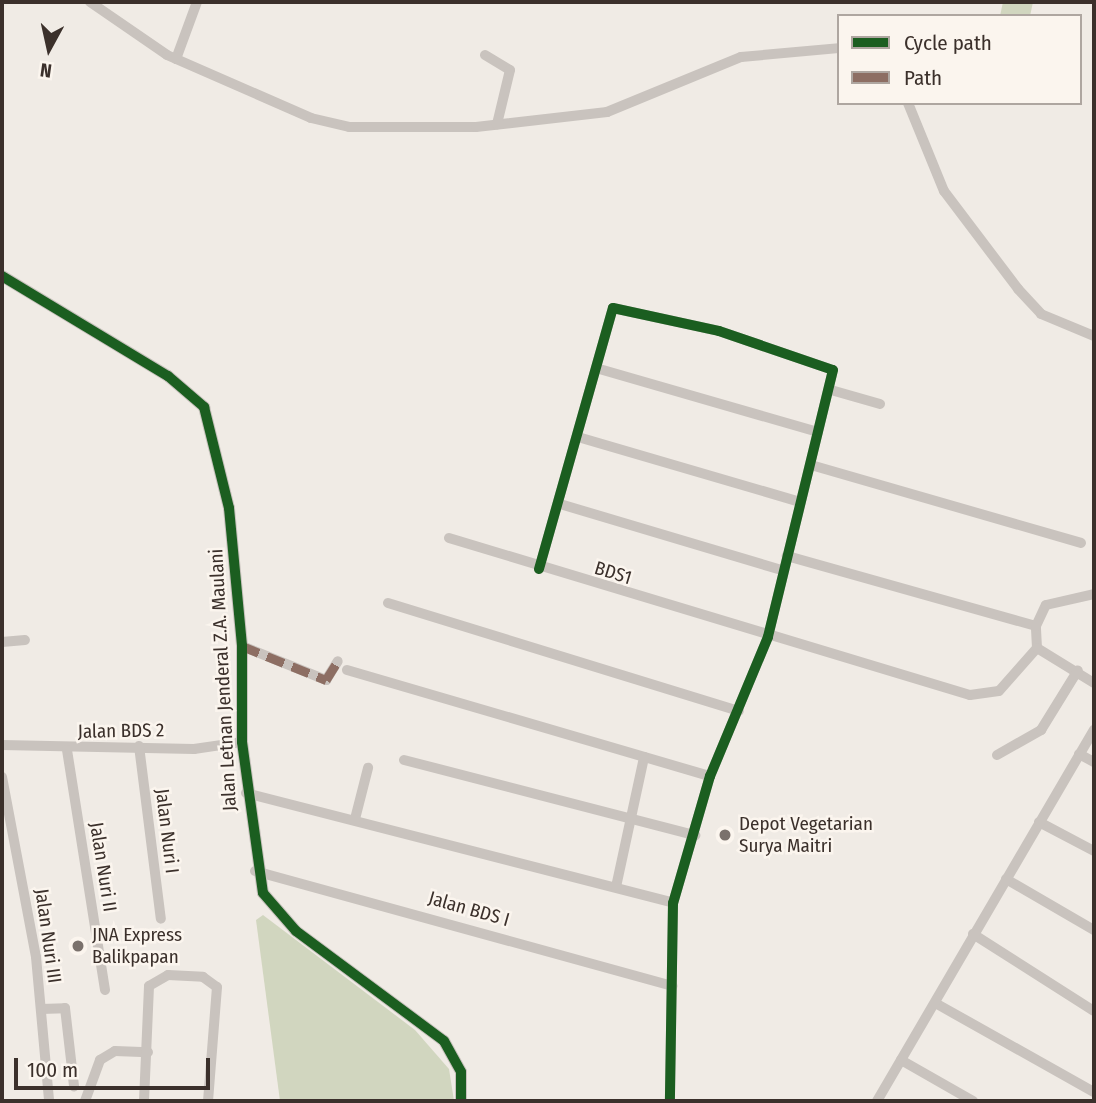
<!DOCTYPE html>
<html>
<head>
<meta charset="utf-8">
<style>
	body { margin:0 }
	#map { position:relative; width:1096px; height:1103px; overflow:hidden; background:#f0ebe5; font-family:"Fira Sans Condensed",sans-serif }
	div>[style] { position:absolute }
	.green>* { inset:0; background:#d1d6bf }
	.minor>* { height:10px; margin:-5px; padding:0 5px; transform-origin:5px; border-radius:5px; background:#c9c3be }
	.tertiary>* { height:12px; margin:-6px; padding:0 6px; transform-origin:6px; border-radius:6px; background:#c9c3be }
	.quiet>* { height:9px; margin-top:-4.5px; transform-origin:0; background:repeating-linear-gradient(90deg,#8d6e63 0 18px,transparent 0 27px) }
	.cycleway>* { height:10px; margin:-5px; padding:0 5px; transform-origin:5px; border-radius:5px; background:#1b5e20 }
	.dots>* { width:19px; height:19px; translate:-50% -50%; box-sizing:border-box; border:4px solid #fbf5ee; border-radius:50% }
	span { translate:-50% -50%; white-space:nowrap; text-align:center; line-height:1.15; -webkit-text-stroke:5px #fbf5ee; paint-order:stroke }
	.street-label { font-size:19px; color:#3b302b }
	.poi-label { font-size:19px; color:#3b302b }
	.left { translate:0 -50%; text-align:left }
	.frame { position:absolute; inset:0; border:4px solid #3b302b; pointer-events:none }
	.legend { position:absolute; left:837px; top:14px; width:245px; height:91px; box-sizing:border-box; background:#fbf5ee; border:2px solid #aea6a0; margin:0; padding:9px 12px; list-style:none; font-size:21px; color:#3b302b }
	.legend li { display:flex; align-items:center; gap:14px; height:35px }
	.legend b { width:35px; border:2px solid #aea6a0 }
	.north { position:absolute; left:14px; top:14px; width:70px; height:70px; -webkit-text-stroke:5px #fbf5ee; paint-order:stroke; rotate:188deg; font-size:19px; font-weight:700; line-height:28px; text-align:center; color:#3b302b }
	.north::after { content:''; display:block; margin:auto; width:24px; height:32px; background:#3b302b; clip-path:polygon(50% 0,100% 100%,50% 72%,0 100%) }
	.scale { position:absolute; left:14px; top:1058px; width:196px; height:32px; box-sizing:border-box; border:4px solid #3b302b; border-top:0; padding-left:9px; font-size:21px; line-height:24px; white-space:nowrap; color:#3b302b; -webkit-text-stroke:5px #fbf5ee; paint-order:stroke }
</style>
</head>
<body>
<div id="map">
	<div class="green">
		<i style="clip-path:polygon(1003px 2px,1033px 2px,1030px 16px,1000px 16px)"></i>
		<i style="clip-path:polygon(263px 915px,415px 1030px,449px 1069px,454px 1101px,280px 1101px,256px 920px)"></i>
	</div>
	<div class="minor">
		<i style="left:90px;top:2px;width:93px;rotate:34.5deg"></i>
		<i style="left:167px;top:55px;width:157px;rotate:23.6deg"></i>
		<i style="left:311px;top:118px;width:39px;rotate:13deg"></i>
		<i style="left:349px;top:127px;width:127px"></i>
		<i style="left:476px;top:127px;width:132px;rotate:-6.5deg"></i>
		<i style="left:607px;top:112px;width:145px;rotate:-22.3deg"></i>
		<i style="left:741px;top:57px;width:98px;rotate:-5.2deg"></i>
		<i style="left:485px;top:55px;width:29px;rotate:31deg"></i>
		<i style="left:510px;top:70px;width:56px;rotate:103.5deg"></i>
		<i style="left:176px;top:59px;width:61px;rotate:-69.8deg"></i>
		<i style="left:908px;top:103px;width:95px;rotate:67.8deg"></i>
		<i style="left:944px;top:191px;width:123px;rotate:52.9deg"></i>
		<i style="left:1018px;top:289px;width:34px;rotate:47deg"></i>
		<i style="left:1041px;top:314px;width:57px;rotate:22.5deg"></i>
		<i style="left:596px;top:368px;width:231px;rotate:16.1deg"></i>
		<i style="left:831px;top:390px;width:51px;rotate:15.9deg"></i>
		<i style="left:578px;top:437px;width:231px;rotate:16.3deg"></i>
		<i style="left:811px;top:465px;width:281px;rotate:16.1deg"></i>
		<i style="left:560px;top:504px;width:232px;rotate:16.6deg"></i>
		<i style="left:449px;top:538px;width:544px;rotate:16.77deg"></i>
		<i style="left:970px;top:695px;width:29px;rotate:-8deg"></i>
		<i style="left:999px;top:691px;width:57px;rotate:-48.5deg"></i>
		<i style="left:1037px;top:648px;width:22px;rotate:-93deg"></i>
		<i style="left:1036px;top:626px;width:259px;rotate:-164.3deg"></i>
		<i style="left:539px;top:569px;width:271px;rotate:-74.2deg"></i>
		<i style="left:613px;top:308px;width:108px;rotate:12.2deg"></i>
		<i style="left:719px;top:331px;width:120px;rotate:18.9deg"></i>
		<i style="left:833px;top:370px;width:275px;rotate:103.7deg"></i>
		<i style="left:768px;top:637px;width:151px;rotate:112.6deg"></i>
		<i style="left:710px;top:776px;width:132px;rotate:106.2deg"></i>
		<i style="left:673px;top:903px;width:198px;rotate:90.9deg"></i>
		<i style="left:388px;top:603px;width:367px;rotate:17.1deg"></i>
		<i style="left:1036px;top:626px;width:23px;rotate:-65deg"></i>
		<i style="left:1046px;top:605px;width:49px;rotate:-12.9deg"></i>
		<i style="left:2px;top:642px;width:23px;rotate:-5deg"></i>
		<i style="left:242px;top:646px;width:91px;rotate:22deg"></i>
		<i style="left:326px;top:680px;width:22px;rotate:-58deg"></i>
		<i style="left:1037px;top:648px;width:67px;rotate:31.6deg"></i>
		<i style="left:347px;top:670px;width:378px;rotate:16.3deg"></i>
		<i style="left:2px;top:745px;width:192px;rotate:1.2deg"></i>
		<i style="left:194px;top:749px;width:49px;rotate:-8.3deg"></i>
		<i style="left:139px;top:746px;width:174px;rotate:82.8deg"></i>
		<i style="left:67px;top:750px;width:243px;rotate:81deg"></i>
		<i style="left:1079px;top:754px;width:17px;rotate:28deg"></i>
		<i style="left:997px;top:755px;width:51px;rotate:-29.6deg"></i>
		<i style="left:1041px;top:730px;width:70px;rotate:-58.3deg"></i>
		<i style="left:404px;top:760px;width:301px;rotate:14.5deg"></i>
		<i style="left:2px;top:777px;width:183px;rotate:79.3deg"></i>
		<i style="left:36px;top:957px;width:145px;rotate:84.8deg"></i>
		<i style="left:246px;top:793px;width:441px;rotate:14.4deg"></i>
		<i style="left:355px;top:819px;width:53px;rotate:-75.7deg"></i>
		<i style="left:1039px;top:822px;width:62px;rotate:27.8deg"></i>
		<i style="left:255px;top:871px;width:433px;rotate:15.4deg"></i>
		<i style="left:1006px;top:879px;width:102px;rotate:30.1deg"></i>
		<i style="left:616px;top:887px;width:133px;rotate:-77.8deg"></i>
		<i style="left:973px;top:934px;width:143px;rotate:32.5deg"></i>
		<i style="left:937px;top:1004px;width:180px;rotate:29.3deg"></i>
		<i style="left:41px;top:1009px;width:24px;rotate:-2deg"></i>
		<i style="left:65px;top:1008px;width:79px;rotate:83.4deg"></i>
		<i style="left:901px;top:1060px;width:83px;rotate:29.7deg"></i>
		<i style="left:85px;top:1101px;width:44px;rotate:-69.9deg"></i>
		<i style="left:100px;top:1060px;width:17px;rotate:-31deg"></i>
		<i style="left:115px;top:1051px;width:33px;rotate:2deg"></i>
		<i style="left:144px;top:1101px;width:115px;rotate:-87.5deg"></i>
		<i style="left:149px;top:986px;width:22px;rotate:-30deg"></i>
		<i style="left:168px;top:975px;width:35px;rotate:3deg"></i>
		<i style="left:203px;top:977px;width:17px;rotate:36deg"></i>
		<i style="left:217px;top:987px;width:114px;rotate:94.5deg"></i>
		<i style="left:877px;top:1101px;width:430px;rotate:-59.7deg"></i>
	</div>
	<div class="tertiary">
		<i style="left:2px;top:276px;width:194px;rotate:31.1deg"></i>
		<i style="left:168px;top:376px;width:48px;rotate:40.7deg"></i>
		<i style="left:204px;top:407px;width:104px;rotate:76.1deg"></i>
		<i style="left:229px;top:508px;width:139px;rotate:84.6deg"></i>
		<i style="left:242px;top:646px;width:96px;rotate:90deg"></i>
		<i style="left:242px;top:742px;width:152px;rotate:82.1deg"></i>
		<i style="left:263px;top:893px;width:50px;rotate:49deg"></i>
		<i style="left:296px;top:931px;width:184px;rotate:36.6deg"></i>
		<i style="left:444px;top:1041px;width:35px;rotate:61deg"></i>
		<i style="left:461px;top:1072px;width:29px;rotate:90deg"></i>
	</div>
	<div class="quiet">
		<i style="left:242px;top:646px;width:91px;rotate:22deg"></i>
		<i style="left:326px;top:680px;width:22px;rotate:-58deg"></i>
	</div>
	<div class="cycleway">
		<i style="left:2px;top:276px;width:194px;rotate:31.1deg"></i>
		<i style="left:168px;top:376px;width:48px;rotate:40.7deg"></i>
		<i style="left:204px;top:407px;width:104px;rotate:76.1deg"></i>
		<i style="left:229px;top:508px;width:139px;rotate:84.6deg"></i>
		<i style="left:242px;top:646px;width:96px;rotate:90deg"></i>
		<i style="left:242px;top:742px;width:152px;rotate:82.1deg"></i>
		<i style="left:263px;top:893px;width:50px;rotate:49deg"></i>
		<i style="left:296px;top:931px;width:184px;rotate:36.6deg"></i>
		<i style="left:444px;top:1041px;width:35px;rotate:61deg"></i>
		<i style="left:461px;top:1072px;width:29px;rotate:90deg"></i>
		<i style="left:539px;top:569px;width:271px;rotate:-74.2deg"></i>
		<i style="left:613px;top:308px;width:108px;rotate:12.2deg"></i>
		<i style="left:719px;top:331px;width:120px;rotate:18.9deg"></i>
		<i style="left:833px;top:370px;width:275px;rotate:103.7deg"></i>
		<i style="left:768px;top:637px;width:151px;rotate:112.6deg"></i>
		<i style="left:710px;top:776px;width:132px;rotate:106.2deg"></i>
		<i style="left:673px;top:903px;width:198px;rotate:90.9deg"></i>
	</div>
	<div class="dots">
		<i style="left:725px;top:835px;background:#7a716c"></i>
		<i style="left:78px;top:946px;background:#7a716c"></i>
	</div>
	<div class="street-label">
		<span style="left:613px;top:573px;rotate:17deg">BDS1</span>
		<span style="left:223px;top:680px;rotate:-93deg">Jalan Letnan Jenderal Z.A. Maulani</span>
		<span style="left:121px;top:731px;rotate:-1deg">Jalan BDS 2</span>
		<span style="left:167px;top:831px;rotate:83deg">Jalan Nuri I</span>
		<span style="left:103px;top:867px;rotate:81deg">Jalan Nuri II</span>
		<span style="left:469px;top:909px;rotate:16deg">Jalan BDS I</span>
		<span style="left:48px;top:936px;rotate:82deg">Jalan Nuri III</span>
	</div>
	<div class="poi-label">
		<span class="left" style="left:739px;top:835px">Depot Vegetarian<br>Surya Maitri</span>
		<span class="left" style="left:92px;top:946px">JNA Express<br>Balikpapan</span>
	</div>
	<div class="frame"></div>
	<ul class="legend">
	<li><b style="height:9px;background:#1b5e20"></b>Cycle path</li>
	<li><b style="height:9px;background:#8d6e63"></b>Path</li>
	</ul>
	<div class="north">N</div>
	<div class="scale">100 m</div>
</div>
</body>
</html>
